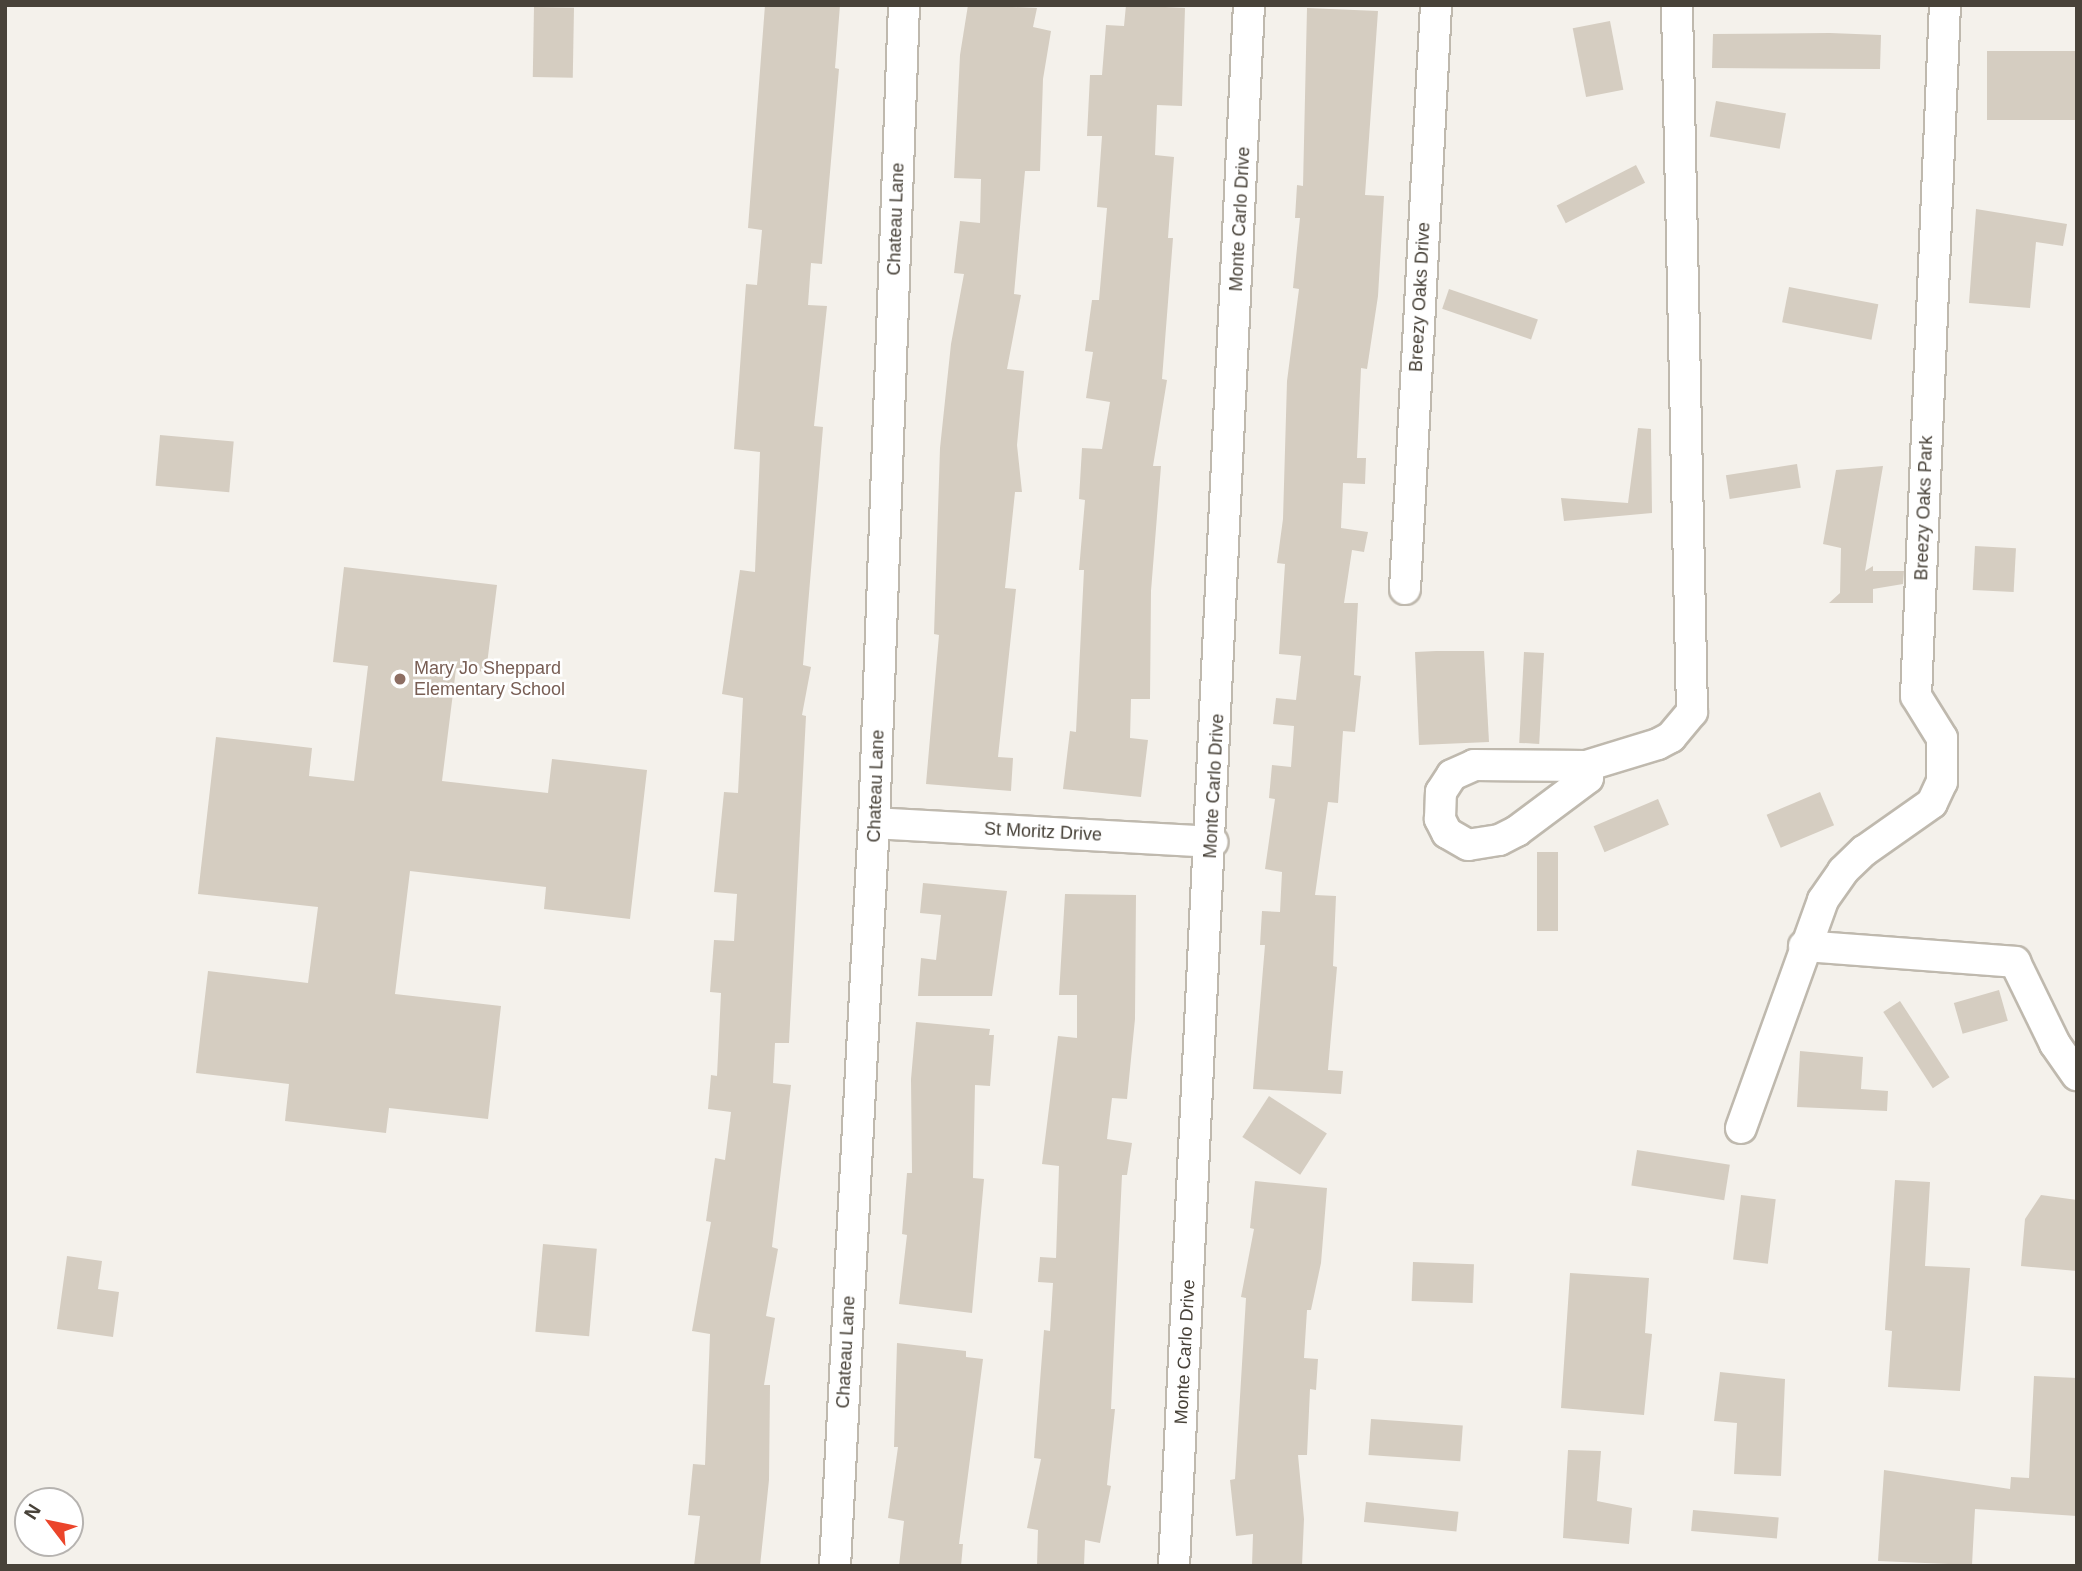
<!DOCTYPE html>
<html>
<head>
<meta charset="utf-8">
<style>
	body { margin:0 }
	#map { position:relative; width:2082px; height:1571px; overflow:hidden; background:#f4f1eb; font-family:Arial,sans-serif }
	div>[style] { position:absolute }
	.building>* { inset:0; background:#d5cdc1; transform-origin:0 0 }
	.roads { filter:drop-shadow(2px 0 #bfb9ae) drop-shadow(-2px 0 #bfb9ae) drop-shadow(0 2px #bfb9ae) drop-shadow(0 -2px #bfb9ae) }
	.minor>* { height:30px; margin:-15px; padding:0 15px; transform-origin:15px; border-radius:15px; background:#fff }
	.dots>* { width:19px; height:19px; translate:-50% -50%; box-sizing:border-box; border:4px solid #fff; border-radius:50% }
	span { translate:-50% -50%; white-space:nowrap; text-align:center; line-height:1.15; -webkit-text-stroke:5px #fff; paint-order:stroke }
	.street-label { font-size:18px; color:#484239 }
	.education-label { font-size:18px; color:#785e54 }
	.left { translate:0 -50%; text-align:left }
	.frame { position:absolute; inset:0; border:7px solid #484239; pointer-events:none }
	.north { position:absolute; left:14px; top:1487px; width:70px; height:70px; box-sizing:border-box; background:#fff; border:2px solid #b6b3b0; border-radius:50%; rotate:302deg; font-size:19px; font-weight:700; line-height:28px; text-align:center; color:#484239 }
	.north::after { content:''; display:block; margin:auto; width:24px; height:32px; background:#eb452b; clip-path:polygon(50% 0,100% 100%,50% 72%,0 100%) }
</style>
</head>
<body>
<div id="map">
	<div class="building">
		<i style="clip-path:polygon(765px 5px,840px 5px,835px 68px,839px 69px,822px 264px,811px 263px,808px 305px,827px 306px,814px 426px,823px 427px,803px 665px,811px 667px,802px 715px,806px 716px,789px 1043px,775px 1043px,773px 1083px,791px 1085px,772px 1247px,778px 1249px,766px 1316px,775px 1318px,764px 1385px,770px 1385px,769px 1480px,760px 1566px,694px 1566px,700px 1516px,688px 1515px,693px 1464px,705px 1465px,710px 1334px,692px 1331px,711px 1222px,706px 1221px,715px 1158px,725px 1160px,731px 1112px,708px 1109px,711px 1075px,717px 1076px,721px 993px,710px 992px,714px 940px,734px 941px,737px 894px,714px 892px,724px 792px,738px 793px,743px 698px,722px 694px,740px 570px,755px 572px,760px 452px,734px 449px,746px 284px,757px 285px,762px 230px,748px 228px)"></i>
		<i style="clip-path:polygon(968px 5px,1037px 8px,1033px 27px,1051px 31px,1043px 79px,1040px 171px,1025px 171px,1014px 294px,1021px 295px,1007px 369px,1024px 371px,1017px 445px,1022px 492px,1015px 492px,1005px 588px,1016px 589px,998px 757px,1013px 758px,1011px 791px,926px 784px,939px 635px,934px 634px,940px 448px,951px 344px,964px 274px,954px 273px,960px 221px,980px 223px,981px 179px,954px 178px,960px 55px)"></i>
		<i style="clip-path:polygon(1126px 5px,1185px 8px,1182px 106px,1157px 105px,1155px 155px,1174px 157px,1168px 238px,1173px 238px,1162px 379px,1167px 380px,1153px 466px,1161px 466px,1151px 591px,1150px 699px,1131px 699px,1130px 738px,1148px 740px,1141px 797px,1063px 789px,1070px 731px,1076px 732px,1084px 570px,1079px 570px,1085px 500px,1079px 499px,1082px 448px,1102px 449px,1110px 402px,1086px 398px,1093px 352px,1085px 351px,1092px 300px,1099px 300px,1107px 208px,1097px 207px,1102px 136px,1087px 136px,1090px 75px,1102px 75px,1106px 25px,1124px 26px)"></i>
		<i style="left:534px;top:7px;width:40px;height:70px;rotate:1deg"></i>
		<i style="clip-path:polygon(1307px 8px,1378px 11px,1365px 195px,1384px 196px,1378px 296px,1367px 369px,1361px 368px,1357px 458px,1366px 458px,1365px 484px,1343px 483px,1341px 528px,1368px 532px,1364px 552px,1352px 550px,1344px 603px,1358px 603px,1354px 675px,1361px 676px,1355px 732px,1343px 731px,1338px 803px,1328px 802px,1315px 895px,1336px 896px,1333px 966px,1337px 967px,1328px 1070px,1343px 1071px,1341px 1094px,1253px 1089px,1265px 945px,1260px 945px,1262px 911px,1280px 912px,1282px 872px,1265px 869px,1275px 799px,1269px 798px,1272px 765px,1291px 767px,1294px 726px,1273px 724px,1276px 698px,1296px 700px,1301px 656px,1279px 654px,1285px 564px,1277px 563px,1283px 519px,1287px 381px,1299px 289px,1293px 288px,1300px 218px,1295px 218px,1297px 185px,1303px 186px)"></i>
		<i style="left:1610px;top:21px;width:70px;height:38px;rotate:79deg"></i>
		<i style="clip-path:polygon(1830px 33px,1881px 35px,1880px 69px,1712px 68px,1713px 34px)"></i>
		<i style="left:1987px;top:51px;width:90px;height:69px"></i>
		<i style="left:1716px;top:101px;width:71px;height:36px;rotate:10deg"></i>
		<i style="left:1636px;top:165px;width:20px;height:89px;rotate:63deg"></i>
		<i style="clip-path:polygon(1976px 209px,2067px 224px,2063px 246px,2036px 242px,2030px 308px,1969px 303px)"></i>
		<i style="left:1789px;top:287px;width:91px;height:36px;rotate:11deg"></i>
		<i style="left:1449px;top:289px;width:94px;height:21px;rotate:19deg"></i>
		<i style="clip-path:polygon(1638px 428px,1651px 429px,1652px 513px,1564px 521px,1561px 498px,1628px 503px)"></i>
		<i style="left:160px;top:435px;width:74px;height:51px;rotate:5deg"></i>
		<i style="left:1797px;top:464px;width:24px;height:72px;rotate:81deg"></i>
		<i style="clip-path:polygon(1883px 466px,1865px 571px,1873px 566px,1873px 571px,1904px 571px,1903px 584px,1873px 589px,1873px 603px,1829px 603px,1840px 593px,1841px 548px,1823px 544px,1836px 470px)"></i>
		<i style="left:1975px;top:546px;width:41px;height:44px;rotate:3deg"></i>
		<i style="clip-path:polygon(344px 567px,497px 585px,486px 672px,456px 669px,442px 781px,548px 793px,552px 759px,647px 770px,630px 919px,544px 909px,546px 887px,410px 871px,395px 994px,501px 1006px,488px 1119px,389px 1108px,386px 1133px,285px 1121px,289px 1084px,196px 1073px,208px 971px,308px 983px,318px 907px,198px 894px,216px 737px,312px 748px,309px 776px,354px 781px,368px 666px,333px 662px)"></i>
		<i style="clip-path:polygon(1436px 651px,1484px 651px,1489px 742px,1419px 745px,1415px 652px)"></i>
		<i style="left:1524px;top:652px;width:20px;height:91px;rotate:3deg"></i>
		<i style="left:1820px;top:792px;width:36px;height:58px;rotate:67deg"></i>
		<i style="left:1658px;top:799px;width:28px;height:70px;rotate:67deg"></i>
		<i style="left:1537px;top:852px;width:21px;height:79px"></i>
		<i style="clip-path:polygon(923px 883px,1007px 891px,992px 996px,918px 996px,921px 958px,936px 960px,941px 915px,920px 913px)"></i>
		<i style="clip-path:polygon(1065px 894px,1136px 895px,1135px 1019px,1127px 1099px,1112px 1098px,1107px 1139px,1132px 1143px,1127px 1175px,1122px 1175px,1111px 1409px,1115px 1409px,1107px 1485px,1111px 1486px,1100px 1543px,1085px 1540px,1084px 1566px,1037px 1566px,1038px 1530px,1027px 1528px,1041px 1459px,1034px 1458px,1044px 1330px,1050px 1331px,1053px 1283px,1038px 1282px,1040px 1257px,1056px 1258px,1059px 1166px,1042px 1164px,1058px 1036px,1077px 1038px,1077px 995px,1059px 995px)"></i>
		<i style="left:1999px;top:990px;width:32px;height:47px;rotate:74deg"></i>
		<i style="left:1900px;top:1001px;width:91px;height:20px;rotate:57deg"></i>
		<i style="clip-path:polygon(916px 1022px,990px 1029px,989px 1035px,994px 1035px,990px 1086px,975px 1085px,973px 1178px,984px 1179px,972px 1313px,899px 1304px,907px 1235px,902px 1234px,907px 1173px,912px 1173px,911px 1079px)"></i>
		<i style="clip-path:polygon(1800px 1051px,1863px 1057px,1861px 1089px,1888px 1091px,1887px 1111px,1797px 1107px)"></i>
		<i style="left:1269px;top:1096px;width:69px;height:49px;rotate:33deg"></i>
		<i style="left:1637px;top:1150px;width:94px;height:36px;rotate:9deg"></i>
		<i style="clip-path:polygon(1895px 1180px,1930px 1182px,1925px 1266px,1970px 1268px,1960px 1391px,1888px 1387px,1892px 1331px,1885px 1330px)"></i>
		<i style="clip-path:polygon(1255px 1181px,1327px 1188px,1321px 1263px,1311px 1310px,1307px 1310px,1304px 1358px,1318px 1359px,1316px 1390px,1310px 1389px,1307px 1455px,1298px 1455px,1304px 1519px,1302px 1566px,1252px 1566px,1253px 1534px,1236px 1536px,1230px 1480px,1235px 1479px,1246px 1298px,1241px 1297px,1254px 1229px,1250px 1228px)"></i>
		<i style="left:1741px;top:1195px;width:35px;height:65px;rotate:7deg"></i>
		<i style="clip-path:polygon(2041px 1195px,2077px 1200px,2077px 1271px,2021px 1266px,2025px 1219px)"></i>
		<i style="left:543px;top:1244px;width:54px;height:88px;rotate:5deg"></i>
		<i style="clip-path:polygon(67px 1256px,102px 1261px,98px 1289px,119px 1292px,113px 1337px,57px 1329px)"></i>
		<i style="left:1413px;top:1262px;width:61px;height:39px;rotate:2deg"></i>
		<i style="clip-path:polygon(1570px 1273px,1649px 1278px,1645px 1333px,1652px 1334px,1644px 1415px,1561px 1408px)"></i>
		<i style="clip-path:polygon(897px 1343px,966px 1351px,966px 1357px,983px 1359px,959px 1544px,963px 1544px,961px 1566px,899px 1566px,904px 1521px,888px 1518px,898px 1447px,894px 1447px)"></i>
		<i style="clip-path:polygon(1720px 1372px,1785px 1379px,1781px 1476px,1734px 1474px,1737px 1423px,1714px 1421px)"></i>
		<i style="clip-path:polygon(2034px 1376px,2077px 1378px,2077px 1516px,1975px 1509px,1972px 1565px,1878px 1561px,1884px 1470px,2010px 1489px,2011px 1477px,2029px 1478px)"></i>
		<i style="left:1371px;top:1419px;width:92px;height:36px;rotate:4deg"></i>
		<i style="clip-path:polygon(1568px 1450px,1601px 1451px,1597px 1501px,1632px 1508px,1629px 1544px,1563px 1538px)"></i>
		<i style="left:1366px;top:1502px;width:93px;height:20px;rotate:6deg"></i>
		<i style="left:1693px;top:1510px;width:86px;height:21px;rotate:5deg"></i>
	</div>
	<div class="roads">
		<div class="minor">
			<i style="left:1405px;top:589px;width:585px;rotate:-86.96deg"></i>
			<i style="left:1474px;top:765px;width:112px;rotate:0.5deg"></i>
			<i style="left:1586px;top:766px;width:12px;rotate:81deg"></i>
			<i style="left:1588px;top:778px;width:89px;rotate:143.3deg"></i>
			<i style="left:1517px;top:831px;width:20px;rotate:153deg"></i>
			<i style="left:1499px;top:840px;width:31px;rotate:171deg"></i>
			<i style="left:1468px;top:845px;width:24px;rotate:-150deg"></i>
			<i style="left:1447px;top:833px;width:16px;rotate:-117deg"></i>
			<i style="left:1440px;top:819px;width:27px;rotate:-88deg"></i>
			<i style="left:1441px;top:792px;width:20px;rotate:-57deg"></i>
			<i style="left:1452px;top:775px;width:24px;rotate:-24deg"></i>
			<i style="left:1586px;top:766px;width:75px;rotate:-17deg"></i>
			<i style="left:1658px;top:744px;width:15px;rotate:-28deg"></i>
			<i style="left:1671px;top:737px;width:33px;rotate:-50deg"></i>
			<i style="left:1692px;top:712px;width:707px;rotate:-91.22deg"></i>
			<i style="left:874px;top:823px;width:339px;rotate:3.2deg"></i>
			<i style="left:1804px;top:946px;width:212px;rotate:4.3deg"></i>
			<i style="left:2015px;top:962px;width:91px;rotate:64deg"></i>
			<i style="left:2055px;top:1044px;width:38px;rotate:55deg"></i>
			<i style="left:1741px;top:1128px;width:242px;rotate:-70.2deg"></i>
			<i style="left:1823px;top:900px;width:35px;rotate:-55deg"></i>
			<i style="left:1843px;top:871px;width:29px;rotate:-44deg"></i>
			<i style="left:1864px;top:851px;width:83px;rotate:-35.2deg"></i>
			<i style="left:1932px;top:803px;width:23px;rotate:-65deg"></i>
			<i style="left:1942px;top:782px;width:44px;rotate:-90deg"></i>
			<i style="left:1942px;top:738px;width:49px;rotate:-121.8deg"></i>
			<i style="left:1916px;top:696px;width:692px;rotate:-87.6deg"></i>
			<i style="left:835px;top:1566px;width:744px;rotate:-87deg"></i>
			<i style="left:874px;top:823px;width:819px;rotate:-87.9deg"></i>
			<i style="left:1174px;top:1566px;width:1563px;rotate:-87.25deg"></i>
		</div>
	</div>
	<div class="dots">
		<i style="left:400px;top:679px;background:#8d6e63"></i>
	</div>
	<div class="street-label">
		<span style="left:896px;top:219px;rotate:-88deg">Chateau Lane</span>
		<span style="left:1240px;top:219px;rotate:-87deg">Monte Carlo Drive</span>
		<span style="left:1420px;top:297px;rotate:-87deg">Breezy Oaks Drive</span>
		<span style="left:1924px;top:508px;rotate:-88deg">Breezy Oaks Park</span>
		<span style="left:876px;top:786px;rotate:-88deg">Chateau Lane</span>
		<span style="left:1214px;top:786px;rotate:-87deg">Monte Carlo Drive</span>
		<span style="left:1043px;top:832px;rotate:3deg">St Moritz Drive</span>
		<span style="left:846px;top:1352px;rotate:-87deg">Chateau Lane</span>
		<span style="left:1185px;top:1352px;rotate:-87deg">Monte Carlo Drive</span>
	</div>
	<div class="education-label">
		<span class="left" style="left:414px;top:679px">Mary Jo Sheppard<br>Elementary School</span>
	</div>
	<div class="frame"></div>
	<div class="north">N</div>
</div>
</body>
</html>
